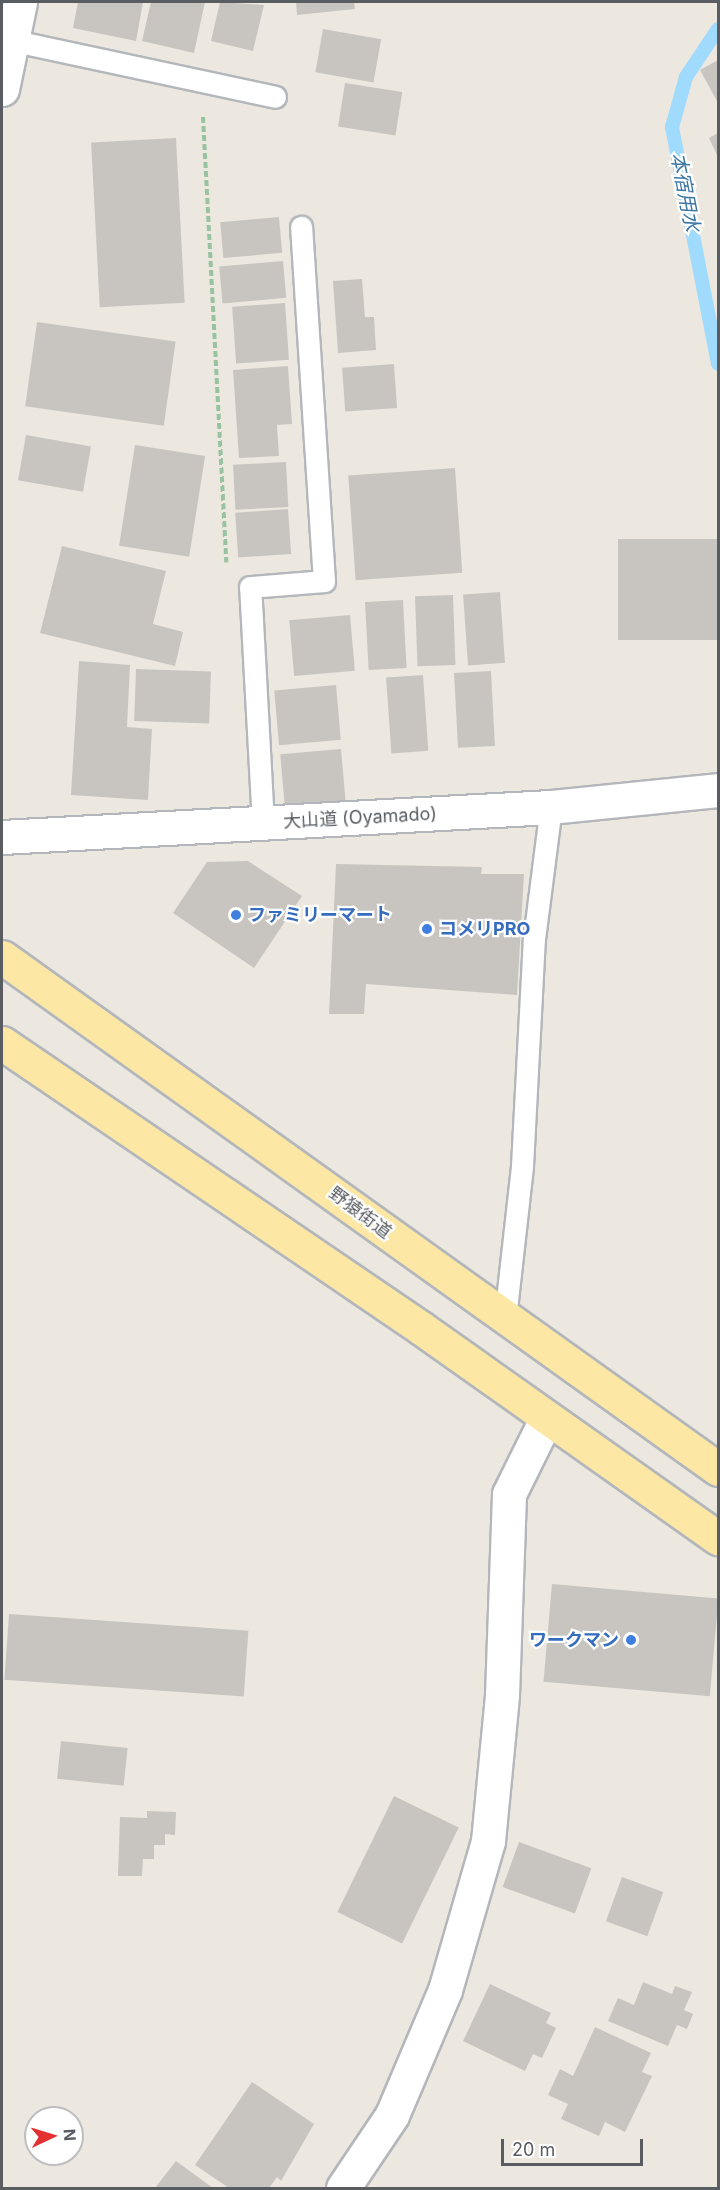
<!DOCTYPE html>
<html>
<head>
<meta charset="utf-8">
<style>
	body { margin:0 }
	#map { position:relative; width:720px; height:2190px; overflow:hidden; background:#ece8e0; font-family:Inter,"Noto Sans JP",sans-serif }
	div>[style] { position:absolute }
	.stream>* { height:14px; margin:-7px; padding:0 7px; transform-origin:7px; border-radius:7px; background:#a0dafc }
	.building>* { inset:0; background:#c8c5c0; transform-origin:0 0 }
	.path>* { height:4px; margin-top:-2px; transform-origin:0; background:repeating-linear-gradient(90deg,#97c3a0 0 6px,transparent 0 9px) }
	.roads { filter:drop-shadow(2px 0 #b3b7bb) drop-shadow(-2px 0 #b3b7bb) drop-shadow(0 2px #b3b7bb) drop-shadow(0 -2px #b3b7bb) }
	.service>* { height:21px; margin:-10.5px; padding:0 10.5px; transform-origin:10.5px; border-radius:10.5px; background:#fff }
	.minor>* { height:33px; margin:-16.5px; padding:0 16.5px; transform-origin:16.5px; border-radius:16.5px; background:#fff }
	.primary>* { height:33px; margin:-16.5px; padding:0 16.5px; transform-origin:16.5px; border-radius:16.5px; background:#fce7a5 }
	.dots>* { width:16px; height:16px; translate:-50% -50%; box-sizing:border-box; border:3px solid #fff; border-radius:50% }
	span { translate:-50% -50%; white-space:nowrap; text-align:center; line-height:1.15; -webkit-text-stroke:4.5px #fff; paint-order:stroke }
	.street-label { font-size:18px; color:#595d61 }
	.shop-label { font-size:18px; color:#366cbe; font-weight:700 }
	.left { translate:0 -50%; text-align:left }
	.right { translate:-100% -50%; text-align:right }
	.water-label { font-size:20px; color:#3c76a3; font-style:italic }
	.frame { position:absolute; inset:0; border:3px solid #595d61; pointer-events:none }
	.north { position:absolute; left:24px; top:2106px; width:60px; height:60px; box-sizing:border-box; background:#fff; border:2px solid #bdbec0; border-radius:50%; rotate:86deg; font-size:16px; font-weight:700; line-height:24px; text-align:center; color:#595d61 }
	.north::after { content:''; display:block; margin:auto; width:21px; height:27px; background:#e23130; clip-path:polygon(50% 0,100% 100%,50% 72%,0 100%) }
	.scale { position:absolute; left:501px; top:2139px; width:142px; height:27px; box-sizing:border-box; border:3px solid #595d61; border-top:0; padding-left:8px; font-size:18px; line-height:21px; white-space:nowrap; color:#595d61; -webkit-text-stroke:4px #fff; paint-order:stroke }
</style>
</head>
<body>
<div id="map">
	<div class="stream">
		<i style="left:718px;top:29px;width:58px;rotate:123.7deg"></i>
		<i style="left:686px;top:77px;width:52px;rotate:105.6deg"></i>
		<i style="left:672px;top:127px;width:241px;rotate:79deg"></i>
	</div>
	<div class="building">
		<i style="clip-path:polygon(78px 2px,143px 2px,136px 41px,73px 28px)"></i>
		<i style="clip-path:polygon(151px 2px,205px 2px,194px 53px,142px 41px)"></i>
		<i style="clip-path:polygon(220px 2px,264px 5px,253px 51px,211px 41px)"></i>
		<i style="clip-path:polygon(296px 2px,354px 2px,355px 9px,297px 15px)"></i>
		<i style="left:323px;top:29px;width:59px;height:44px;rotate:10deg"></i>
		<i style="clip-path:polygon(718px 60px,718px 103px,700px 70px)"></i>
		<i style="left:345px;top:83px;width:58px;height:44px;rotate:9deg"></i>
		<i style="clip-path:polygon(718px 133px,718px 157px,709px 138px)"></i>
		<i style="left:176px;top:138px;width:165px;height:85px;rotate:87deg"></i>
		<i style="left:279px;top:217px;width:36px;height:59px;rotate:85deg"></i>
		<i style="left:283px;top:261px;width:37px;height:64px;rotate:85deg"></i>
		<i style="clip-path:polygon(362px 279px,365px 317px,374px 317px,376px 350px,338px 353px,333px 281px)"></i>
		<i style="left:285px;top:303px;width:57px;height:53px;rotate:86deg"></i>
		<i style="left:37px;top:322px;width:140px;height:85px;rotate:8deg"></i>
		<i style="left:394px;top:364px;width:44px;height:52px;rotate:86deg"></i>
		<i style="clip-path:polygon(288px 366px,292px 424px,277px 425px,279px 456px,239px 458px,233px 370px)"></i>
		<i style="left:26px;top:435px;width:66px;height:46px;rotate:10deg"></i>
		<i style="left:135px;top:445px;width:71px;height:102px;rotate:9deg"></i>
		<i style="left:286px;top:462px;width:45px;height:53px;rotate:87deg"></i>
		<i style="left:455px;top:468px;width:105px;height:107px;rotate:86deg"></i>
		<i style="left:288px;top:509px;width:45px;height:53px;rotate:86deg"></i>
		<i style="left:718px;top:539px;width:101px;height:100px;rotate:90deg"></i>
		<i style="clip-path:polygon(62px 546px,166px 571px,153px 624px,183px 632px,175px 666px,40px 633px)"></i>
		<i style="left:500px;top:592px;width:71px;height:37px;rotate:86deg"></i>
		<i style="left:453px;top:595px;width:70px;height:38px;rotate:88deg"></i>
		<i style="left:403px;top:600px;width:68px;height:38px;rotate:87deg"></i>
		<i style="left:350px;top:615px;width:56px;height:61px;rotate:85deg"></i>
		<i style="clip-path:polygon(79px 661px,130px 665px,127px 727px,152px 729px,148px 800px,71px 795px)"></i>
		<i style="left:136px;top:669px;width:75px;height:52px;rotate:2deg"></i>
		<i style="left:491px;top:671px;width:75px;height:37px;rotate:87deg"></i>
		<i style="left:423px;top:675px;width:76px;height:37px;rotate:86deg"></i>
		<i style="left:336px;top:685px;width:55px;height:62px;rotate:85deg"></i>
		<i style="left:341px;top:749px;width:55px;height:61px;rotate:85deg"></i>
		<i style="clip-path:polygon(248px 861px,302px 896px,254px 968px,173px 913px,207px 862px)"></i>
		<i style="clip-path:polygon(336px 864px,482px 867px,481px 874px,524px 874px,517px 995px,366px 984px,364px 1014px,329px 1014px)"></i>
		<i style="left:552px;top:1584px;width:167px;height:98px;rotate:5deg"></i>
		<i style="left:9px;top:1614px;width:240px;height:66px;rotate:4deg"></i>
		<i style="left:61px;top:1741px;width:67px;height:38px;rotate:6deg"></i>
		<i style="left:394px;top:1796px;width:72px;height:129px;rotate:26deg"></i>
		<i style="clip-path:polygon(147px 1811px,176px 1812px,175px 1835px,165px 1834px,165px 1845px,154px 1845px,154px 1859px,143px 1859px,142px 1876px,118px 1876px,120px 1817px,147px 1818px)"></i>
		<i style="left:519px;top:1842px;width:77px;height:48px;rotate:20deg"></i>
		<i style="left:622px;top:1877px;width:44px;height:47px;rotate:20deg"></i>
		<i style="clip-path:polygon(643px 1982px,672px 1994px,675px 1986px,692px 1992px,684px 2010px,693px 2014px,687px 2029px,677px 2025px,668px 2046px,608px 2021px,618px 1998px,634px 2005px)"></i>
		<i style="clip-path:polygon(490px 1984px,551px 2013px,546px 2023px,556px 2028px,542px 2058px,533px 2054px,525px 2071px,463px 2041px)"></i>
		<i style="clip-path:polygon(595px 2027px,651px 2053px,642px 2072px,652px 2076px,625px 2132px,605px 2122px,599px 2136px,561px 2119px,568px 2104px,548px 2095px,560px 2069px,573px 2076px)"></i>
		<i style="clip-path:polygon(252px 2082px,314px 2124px,281px 2181px,277px 2177px,269px 2188px,229px 2188px,195px 2165px)"></i>
		<i style="clip-path:polygon(176px 2161px,213px 2188px,155px 2188px)"></i>
	</div>
	<div class="path">
		<i style="left:203px;top:117px;width:446px;rotate:87deg"></i>
	</div>
	<div class="roads">
		<div class="service">
			<i style="left:10px;top:40px;width:271px;rotate:12.1deg"></i>
			<i style="left:263px;top:824px;width:237px;rotate:-93.1deg"></i>
			<i style="left:250px;top:587px;width:74px;rotate:-4.6deg"></i>
			<i style="left:324px;top:581px;width:355px;rotate:-93.7deg"></i>
			<i style="left:505px;top:1318px;width:153px;rotate:-83.6deg"></i>
			<i style="left:522px;top:1166px;width:227px;rotate:-87deg"></i>
			<i style="left:534px;top:939px;width:133px;rotate:-82.7deg"></i>
		</div>
		<div class="minor">
			<i style="left:2px;top:89px;width:89px;rotate:-78.3deg"></i>
			<i style="left:2px;top:837px;width:550px;rotate:-3.13deg"></i>
			<i style="left:551px;top:807px;width:168px;rotate:-5.8deg"></i>
			<i style="left:343px;top:2188px;width:88px;rotate:-56.1deg"></i>
			<i style="left:392px;top:2115px;width:136px;rotate:-67deg"></i>
			<i style="left:445px;top:1990px;width:155px;rotate:-73.9deg"></i>
			<i style="left:488px;top:1841px;width:147px;rotate:-84.5deg"></i>
			<i style="left:502px;top:1695px;width:201px;rotate:-88deg"></i>
			<i style="left:509px;top:1494px;width:84px;rotate:-63.7deg"></i>
		</div>
		<div class="primary">
			<i style="left:2px;top:957px;width:880px;rotate:35.57deg"></i>
			<i style="left:2px;top:1043px;width:507px;rotate:34.22deg"></i>
			<i style="left:421px;top:1328px;width:364px;rotate:35.3deg"></i>
		</div>
	</div>
	<div class="dots">
		<i style="left:236px;top:915px;background:#3f7fe0"></i>
		<i style="left:427px;top:929px;background:#3f7fe0"></i>
		<i style="left:631px;top:1640px;background:#3f7fe0"></i>
	</div>
	<div class="street-label">
		<span style="left:360px;top:818px;rotate:-3deg">大山道 (Oyamado)</span>
		<span style="left:360px;top:1213px;rotate:37deg">野猿街道</span>
	</div>
	<div class="shop-label">
		<span class="left" style="left:248px;top:915px">ファミリーマート</span>
		<span class="left" style="left:439px;top:929px">コメリPRO</span>
		<span class="right" style="left:619px;top:1640px">ワークマン</span>
	</div>
	<div class="water-label">
		<span style="left:685px;top:192px;rotate:79deg">本宿用水</span>
	</div>
	<div class="frame"></div>
	<div class="north">N</div>
	<div class="scale">20 m</div>
</div>
</body>
</html>
